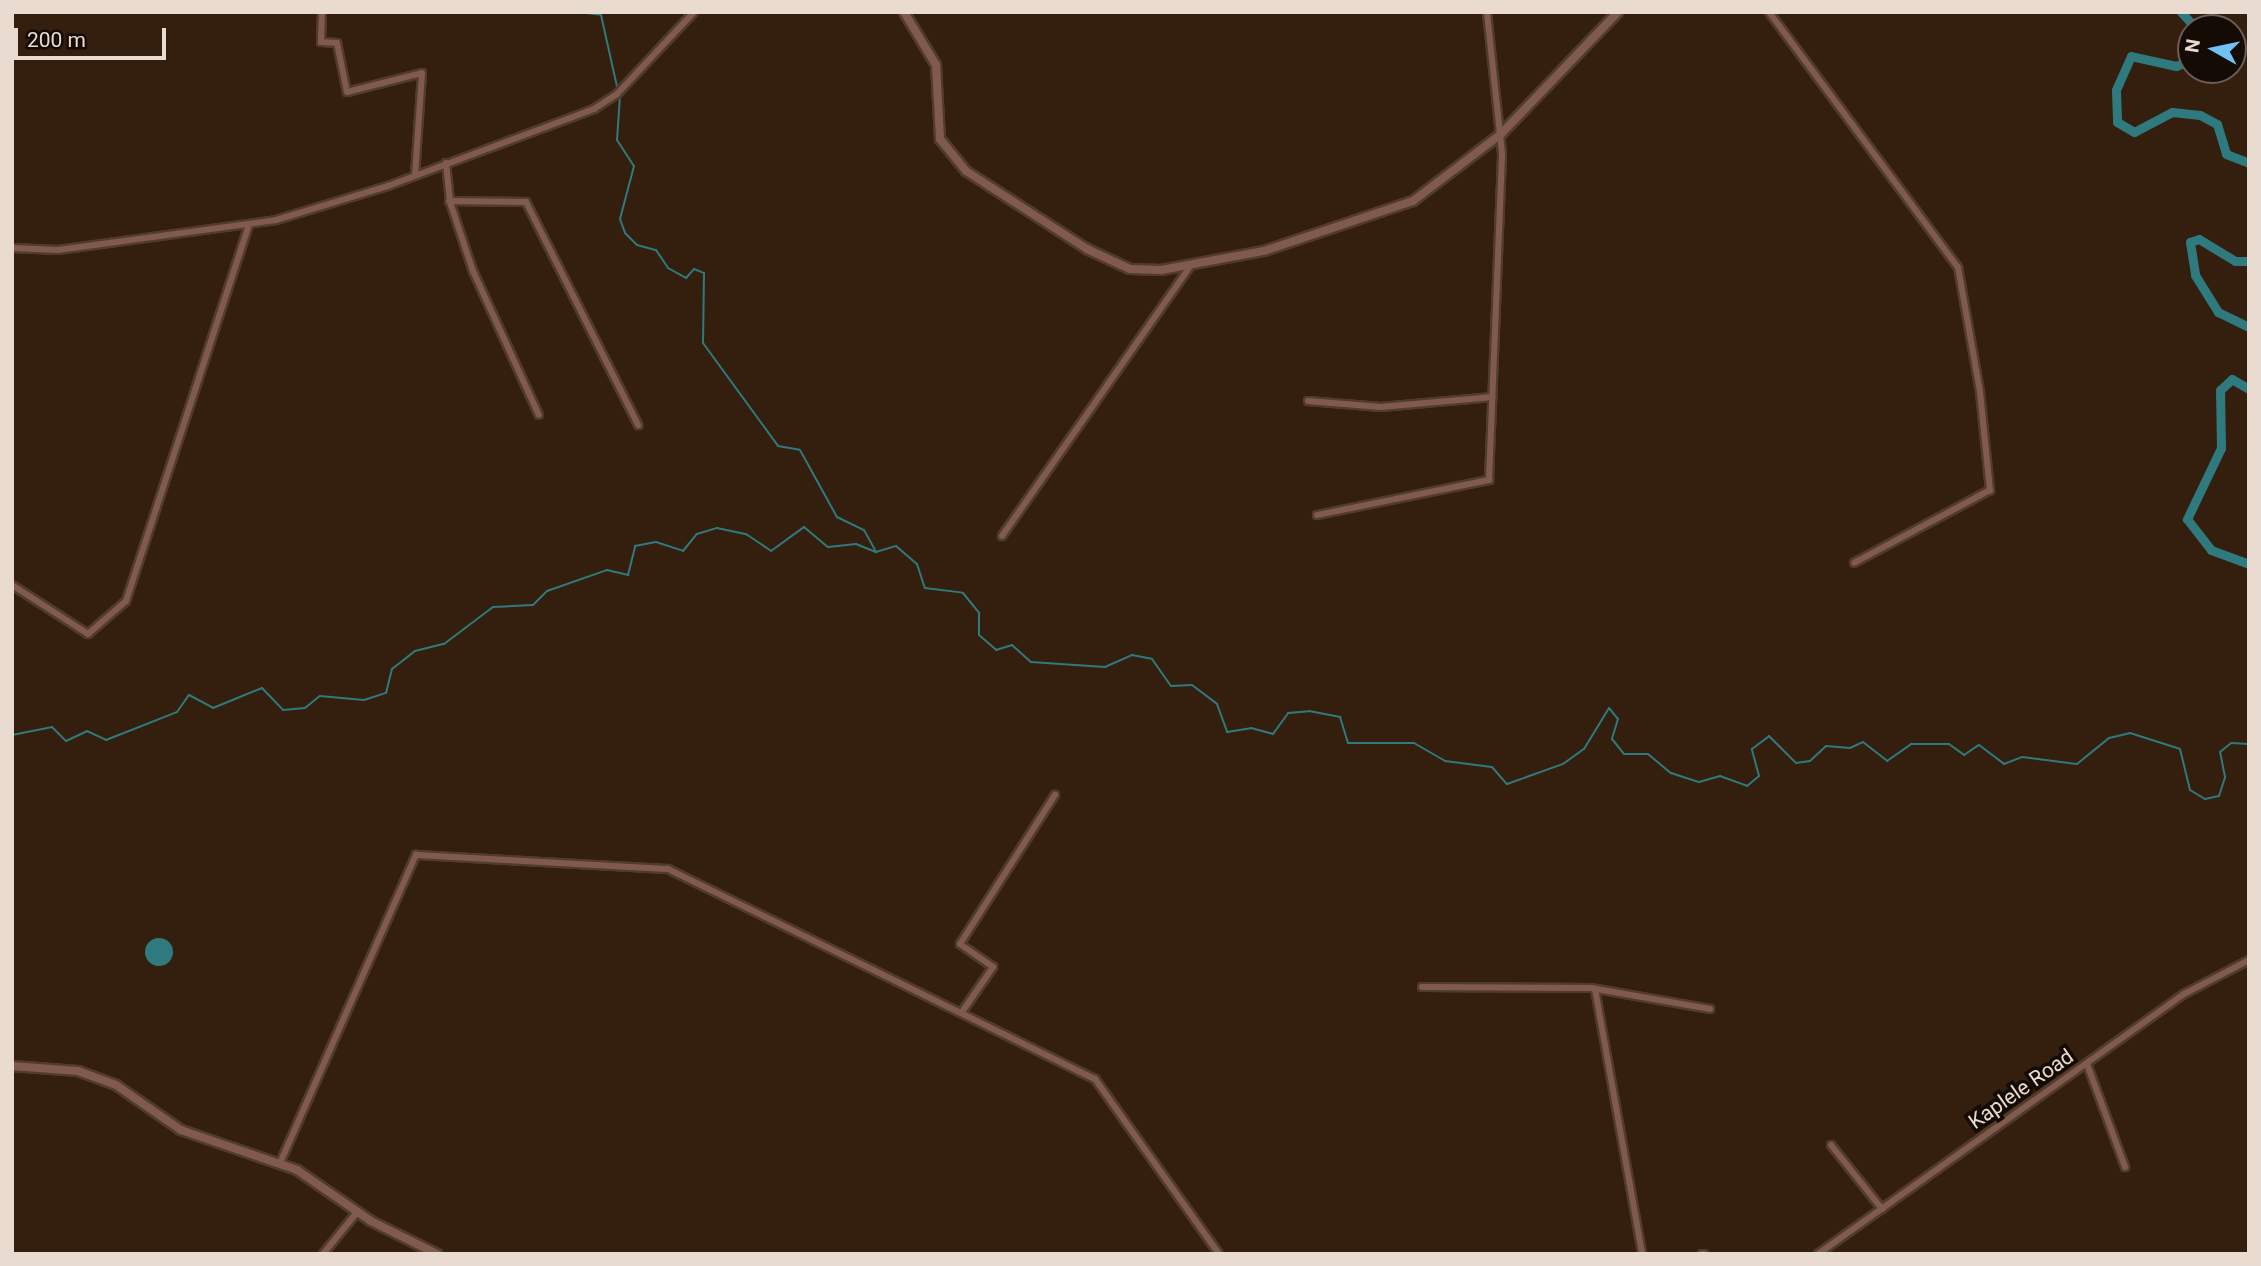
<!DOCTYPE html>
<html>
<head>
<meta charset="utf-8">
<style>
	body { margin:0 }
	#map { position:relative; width:2261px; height:1266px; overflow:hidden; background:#341e0d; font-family:Roboto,sans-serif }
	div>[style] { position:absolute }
	.water>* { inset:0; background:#2f7a7e }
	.round { border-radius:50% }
	.stream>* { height:2px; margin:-1px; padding:0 1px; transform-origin:1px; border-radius:1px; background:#2f7a7e }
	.river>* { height:9px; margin:-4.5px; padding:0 4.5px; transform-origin:4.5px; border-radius:4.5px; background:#2f7a7e }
	.roads { filter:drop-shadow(2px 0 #513c2c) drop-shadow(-2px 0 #513c2c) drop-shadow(0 2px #513c2c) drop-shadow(0 -2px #513c2c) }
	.minor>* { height:6px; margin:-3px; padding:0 3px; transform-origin:3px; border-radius:3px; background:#815a4e }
	.tertiary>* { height:8px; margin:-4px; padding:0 4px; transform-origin:4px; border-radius:4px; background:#815a4e }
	span { translate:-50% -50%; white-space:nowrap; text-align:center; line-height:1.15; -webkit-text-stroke:7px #140b05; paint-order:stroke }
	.street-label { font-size:21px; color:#eadbd1 }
	.frame { position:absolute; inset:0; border:14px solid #eadbd1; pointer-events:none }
	.north { position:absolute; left:2177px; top:14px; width:70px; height:70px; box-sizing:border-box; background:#140b05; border:2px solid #6a5e57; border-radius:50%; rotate:279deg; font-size:19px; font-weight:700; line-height:28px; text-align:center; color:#eadbd1 }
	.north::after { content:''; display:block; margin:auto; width:24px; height:32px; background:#71c1f5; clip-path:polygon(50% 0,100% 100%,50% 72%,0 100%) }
	.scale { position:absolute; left:14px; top:28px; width:152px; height:32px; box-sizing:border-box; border:4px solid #eadbd1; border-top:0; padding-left:9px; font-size:21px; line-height:24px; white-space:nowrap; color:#eadbd1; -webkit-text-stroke:5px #140b05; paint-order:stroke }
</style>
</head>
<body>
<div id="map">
	<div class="water">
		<i class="round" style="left:145px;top:938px;width:28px;height:28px"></i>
	</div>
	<div class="stream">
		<i style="left:578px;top:12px;width:23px;rotate:7deg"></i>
		<i style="left:601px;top:15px;width:78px;rotate:77.4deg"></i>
		<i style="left:620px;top:96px;width:44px;rotate:93.9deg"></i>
		<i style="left:617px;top:140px;width:31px;rotate:57deg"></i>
		<i style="left:634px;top:166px;width:55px;rotate:104.8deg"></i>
		<i style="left:620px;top:219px;width:15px;rotate:70deg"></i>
		<i style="left:625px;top:233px;width:17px;rotate:45deg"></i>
		<i style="left:637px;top:245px;width:20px;rotate:15deg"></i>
		<i style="left:656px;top:250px;width:22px;rotate:56deg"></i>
		<i style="left:668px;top:268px;width:21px;rotate:29deg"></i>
		<i style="left:686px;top:278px;width:12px;rotate:-48deg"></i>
		<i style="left:694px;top:269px;width:11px;rotate:22deg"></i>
		<i style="left:704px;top:273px;width:70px;rotate:90.8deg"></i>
		<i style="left:703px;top:343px;width:127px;rotate:53.9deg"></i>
		<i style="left:778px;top:446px;width:22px;rotate:10deg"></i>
		<i style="left:800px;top:450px;width:77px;rotate:61.1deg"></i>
		<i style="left:837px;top:517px;width:30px;rotate:26deg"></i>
		<i style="left:864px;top:530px;width:25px;rotate:61deg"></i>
		<i style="left:12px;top:735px;width:41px;rotate:-11.3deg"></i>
		<i style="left:52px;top:727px;width:20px;rotate:45deg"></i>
		<i style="left:66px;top:741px;width:23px;rotate:-25deg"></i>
		<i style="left:87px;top:731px;width:21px;rotate:25deg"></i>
		<i style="left:106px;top:740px;width:76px;rotate:-21.5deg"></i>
		<i style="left:177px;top:712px;width:21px;rotate:-55deg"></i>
		<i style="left:189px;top:695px;width:27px;rotate:28deg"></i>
		<i style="left:213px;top:708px;width:53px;rotate:-22.2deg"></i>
		<i style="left:262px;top:688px;width:30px;rotate:46deg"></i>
		<i style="left:283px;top:710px;width:22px;rotate:-5deg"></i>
		<i style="left:305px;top:708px;width:19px;rotate:-39deg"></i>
		<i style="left:320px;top:696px;width:44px;rotate:5.2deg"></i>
		<i style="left:364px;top:700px;width:23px;rotate:-18deg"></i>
		<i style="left:386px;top:693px;width:25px;rotate:-76deg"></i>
		<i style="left:392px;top:669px;width:29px;rotate:-38deg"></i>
		<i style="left:415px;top:651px;width:30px;rotate:-14deg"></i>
		<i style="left:444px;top:644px;width:61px;rotate:-37.1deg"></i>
		<i style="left:493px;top:607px;width:40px;rotate:-2.9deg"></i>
		<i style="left:533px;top:605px;width:20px;rotate:-45deg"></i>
		<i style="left:547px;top:591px;width:64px;rotate:-19.3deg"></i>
		<i style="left:607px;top:570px;width:22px;rotate:13deg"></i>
		<i style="left:628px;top:575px;width:30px;rotate:-76deg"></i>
		<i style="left:635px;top:546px;width:21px;rotate:-11deg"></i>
		<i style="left:656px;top:542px;width:28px;rotate:18deg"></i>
		<i style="left:683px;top:551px;width:22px;rotate:-51deg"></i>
		<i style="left:697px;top:534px;width:21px;rotate:-17deg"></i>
		<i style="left:717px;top:528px;width:30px;rotate:12deg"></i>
		<i style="left:746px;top:534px;width:30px;rotate:34deg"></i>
		<i style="left:771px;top:551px;width:41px;rotate:-36deg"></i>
		<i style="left:804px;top:527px;width:31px;rotate:40deg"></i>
		<i style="left:828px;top:547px;width:28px;rotate:-6deg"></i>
		<i style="left:856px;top:544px;width:22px;rotate:22deg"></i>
		<i style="left:876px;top:552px;width:21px;rotate:-17deg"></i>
		<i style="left:896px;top:546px;width:28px;rotate:41deg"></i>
		<i style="left:917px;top:564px;width:25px;rotate:72deg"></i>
		<i style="left:925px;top:588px;width:38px;rotate:7deg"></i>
		<i style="left:963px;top:593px;width:26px;rotate:51deg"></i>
		<i style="left:979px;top:613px;width:22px;rotate:90deg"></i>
		<i style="left:979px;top:635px;width:23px;rotate:41deg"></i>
		<i style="left:996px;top:650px;width:17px;rotate:-17deg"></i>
		<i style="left:1012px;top:645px;width:25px;rotate:42deg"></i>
		<i style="left:1031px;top:662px;width:74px;rotate:3.9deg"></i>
		<i style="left:1105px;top:667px;width:30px;rotate:-24deg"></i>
		<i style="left:1132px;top:655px;width:20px;rotate:11deg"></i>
		<i style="left:1152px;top:659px;width:33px;rotate:55deg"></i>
		<i style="left:1171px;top:686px;width:21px;rotate:-3deg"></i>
		<i style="left:1192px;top:685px;width:31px;rotate:37deg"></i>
		<i style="left:1217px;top:704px;width:30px;rotate:70deg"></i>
		<i style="left:1227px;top:732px;width:24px;rotate:-9deg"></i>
		<i style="left:1251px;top:728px;width:23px;rotate:15deg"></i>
		<i style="left:1273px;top:734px;width:26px;rotate:-54deg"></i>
		<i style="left:1288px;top:713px;width:21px;rotate:-5deg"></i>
		<i style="left:1309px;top:711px;width:32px;rotate:11deg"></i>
		<i style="left:1340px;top:717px;width:27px;rotate:73deg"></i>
		<i style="left:1348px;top:743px;width:66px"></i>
		<i style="left:1414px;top:743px;width:36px;rotate:30deg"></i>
		<i style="left:1445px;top:761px;width:47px;rotate:7.3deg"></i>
		<i style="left:1492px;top:767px;width:23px;rotate:49deg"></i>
		<i style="left:1507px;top:784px;width:59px;rotate:-19.7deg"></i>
		<i style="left:1563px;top:764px;width:26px;rotate:-36deg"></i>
		<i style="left:1584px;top:749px;width:48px;rotate:-58.6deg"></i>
		<i style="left:1609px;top:708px;width:14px;rotate:51deg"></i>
		<i style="left:1618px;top:719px;width:21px;rotate:107deg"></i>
		<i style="left:1612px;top:739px;width:19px;rotate:51deg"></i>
		<i style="left:1624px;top:754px;width:24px"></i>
		<i style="left:1648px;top:754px;width:30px;rotate:40deg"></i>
		<i style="left:1671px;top:773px;width:29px;rotate:18deg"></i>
		<i style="left:1699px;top:782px;width:22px;rotate:-16deg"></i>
		<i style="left:1720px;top:776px;width:29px;rotate:20deg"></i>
		<i style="left:1747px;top:786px;width:16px;rotate:-40deg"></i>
		<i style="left:1759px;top:776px;width:28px;rotate:-105deg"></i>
		<i style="left:1752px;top:749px;width:21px;rotate:-37deg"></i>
		<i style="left:1769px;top:736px;width:38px;rotate:45deg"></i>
		<i style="left:1796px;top:763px;width:14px;rotate:-8deg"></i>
		<i style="left:1810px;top:761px;width:22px;rotate:-43deg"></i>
		<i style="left:1826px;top:746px;width:24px;rotate:5deg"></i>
		<i style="left:1850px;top:748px;width:14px;rotate:-25deg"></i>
		<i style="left:1863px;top:742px;width:31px;rotate:38deg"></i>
		<i style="left:1887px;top:761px;width:29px;rotate:-35deg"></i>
		<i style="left:1911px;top:744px;width:38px"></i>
		<i style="left:1949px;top:744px;width:19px;rotate:36deg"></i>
		<i style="left:1964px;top:755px;width:18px;rotate:-34deg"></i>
		<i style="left:1979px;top:745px;width:31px;rotate:37deg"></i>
		<i style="left:2004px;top:764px;width:19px;rotate:-21deg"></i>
		<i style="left:2022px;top:757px;width:55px;rotate:7.3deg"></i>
		<i style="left:2077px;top:764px;width:41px;rotate:-39.1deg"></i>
		<i style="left:2109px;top:738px;width:22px;rotate:-13deg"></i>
		<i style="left:2130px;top:733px;width:52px;rotate:17.7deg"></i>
		<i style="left:2180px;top:749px;width:42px;rotate:76.3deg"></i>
		<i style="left:2190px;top:790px;width:17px;rotate:31deg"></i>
		<i style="left:2205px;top:799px;width:14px;rotate:-12deg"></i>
		<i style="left:2219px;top:796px;width:20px;rotate:-72deg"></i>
		<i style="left:2225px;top:777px;width:25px;rotate:-101deg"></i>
		<i style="left:2220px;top:752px;width:14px;rotate:-39deg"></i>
		<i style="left:2231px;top:743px;width:18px;rotate:3deg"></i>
	</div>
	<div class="river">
		<i style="left:2181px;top:12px;width:22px;rotate:47deg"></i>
		<i style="left:2191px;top:60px;width:16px;rotate:158deg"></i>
		<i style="left:2176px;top:66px;width:46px;rotate:-167.5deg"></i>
		<i style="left:2131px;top:56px;width:37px;rotate:114deg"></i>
		<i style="left:2116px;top:90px;width:32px;rotate:88deg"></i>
		<i style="left:2117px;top:122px;width:20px;rotate:30deg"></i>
		<i style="left:2134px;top:132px;width:43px;rotate:-27.8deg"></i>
		<i style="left:2172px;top:112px;width:28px;rotate:6deg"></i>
		<i style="left:2200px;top:115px;width:19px;rotate:28deg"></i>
		<i style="left:2217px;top:124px;width:31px;rotate:73deg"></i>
		<i style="left:2226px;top:154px;width:25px;rotate:21deg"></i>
		<i style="left:2249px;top:261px;width:14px;rotate:180deg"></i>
		<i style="left:2235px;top:261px;width:42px;rotate:-148.6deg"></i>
		<i style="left:2199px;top:239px;width:9px;rotate:162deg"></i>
		<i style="left:2190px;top:242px;width:33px;rotate:81deg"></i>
		<i style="left:2195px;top:275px;width:44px;rotate:58.1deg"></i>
		<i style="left:2218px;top:312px;width:34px;rotate:26deg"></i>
		<i style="left:2249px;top:389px;width:20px;rotate:-150deg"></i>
		<i style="left:2232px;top:379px;width:16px;rotate:137deg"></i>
		<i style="left:2220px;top:390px;width:58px;rotate:89deg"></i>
		<i style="left:2221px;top:448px;width:79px;rotate:115.6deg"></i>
		<i style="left:2187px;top:519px;width:39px;rotate:52deg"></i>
		<i style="left:2211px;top:550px;width:40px;rotate:20.2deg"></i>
	</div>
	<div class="roads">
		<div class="minor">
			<i style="left:322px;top:12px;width:30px;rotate:92deg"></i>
			<i style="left:321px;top:42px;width:16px;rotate:4deg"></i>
			<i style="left:337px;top:43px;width:50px;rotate:78.5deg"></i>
			<i style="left:347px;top:92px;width:77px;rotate:-14.2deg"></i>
			<i style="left:422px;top:73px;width:102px;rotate:93.9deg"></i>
			<i style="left:1769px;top:12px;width:317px;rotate:53.5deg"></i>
			<i style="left:1958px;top:267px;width:127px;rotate:80deg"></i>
			<i style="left:1980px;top:392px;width:99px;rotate:84.2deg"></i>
			<i style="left:1990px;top:490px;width:154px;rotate:151.8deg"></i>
			<i style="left:446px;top:163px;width:39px;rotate:84deg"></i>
			<i style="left:450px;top:202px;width:73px;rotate:71.6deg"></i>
			<i style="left:473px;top:271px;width:158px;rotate:65.4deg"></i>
			<i style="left:449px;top:201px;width:77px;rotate:0.7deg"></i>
			<i style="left:526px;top:202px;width:250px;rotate:63.3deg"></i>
			<i style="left:12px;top:248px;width:46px;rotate:2.5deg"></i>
			<i style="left:58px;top:250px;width:220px;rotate:-7.8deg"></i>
			<i style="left:276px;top:220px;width:117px;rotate:-16.9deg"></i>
			<i style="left:388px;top:186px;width:220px;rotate:-20.5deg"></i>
			<i style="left:594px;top:109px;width:27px;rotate:-33deg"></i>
			<i style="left:617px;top:94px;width:112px;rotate:-46.8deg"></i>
			<i style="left:1308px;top:401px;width:73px;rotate:4.7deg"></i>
			<i style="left:1381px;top:407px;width:112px;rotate:-5.1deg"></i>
			<i style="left:1317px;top:515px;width:176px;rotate:-11.5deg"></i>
			<i style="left:1489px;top:480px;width:327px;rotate:-87.7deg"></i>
			<i style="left:1502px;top:153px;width:142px;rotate:-96.1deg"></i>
			<i style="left:1002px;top:536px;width:327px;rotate:-55.1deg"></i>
			<i style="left:12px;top:585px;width:90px;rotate:32.8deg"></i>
			<i style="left:88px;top:634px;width:50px;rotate:-41deg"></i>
			<i style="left:126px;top:601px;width:396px;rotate:-71.9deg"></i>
			<i style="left:1422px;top:987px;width:169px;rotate:0.3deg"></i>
			<i style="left:1591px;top:988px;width:121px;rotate:10deg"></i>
			<i style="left:1595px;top:989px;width:269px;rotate:79.9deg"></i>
			<i style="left:962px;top:1012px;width:55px;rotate:-55.4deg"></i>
			<i style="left:993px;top:967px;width:40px;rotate:-145.1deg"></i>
			<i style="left:960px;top:944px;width:177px;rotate:-57.5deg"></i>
			<i style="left:2087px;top:1064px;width:110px;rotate:69.7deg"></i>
			<i style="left:1831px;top:1145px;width:82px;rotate:51.4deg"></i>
			<i style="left:280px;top:1163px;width:337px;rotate:-66.2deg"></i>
			<i style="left:416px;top:855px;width:252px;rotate:3.2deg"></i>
			<i style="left:668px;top:869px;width:476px;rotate:26.2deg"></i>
			<i style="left:1095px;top:1079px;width:214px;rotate:54.7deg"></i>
			<i style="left:323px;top:1254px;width:55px;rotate:-50.9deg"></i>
			<i style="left:1702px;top:1254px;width:2px"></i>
			<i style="left:1818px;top:1254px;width:449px;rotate:-35.4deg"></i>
			<i style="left:2184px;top:994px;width:73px;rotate:-27.6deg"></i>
		</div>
		<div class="tertiary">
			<i style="left:904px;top:12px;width:62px;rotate:58.9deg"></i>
			<i style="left:936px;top:65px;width:74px;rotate:86.9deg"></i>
			<i style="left:940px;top:139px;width:41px;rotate:50.9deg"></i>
			<i style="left:966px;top:171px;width:144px;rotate:32.8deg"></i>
			<i style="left:1087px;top:249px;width:47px;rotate:24.9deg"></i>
			<i style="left:1130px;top:269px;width:31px;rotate:2deg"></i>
			<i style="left:1161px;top:270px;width:105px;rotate:-10.5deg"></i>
			<i style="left:1264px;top:251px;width:157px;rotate:-18.6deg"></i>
			<i style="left:1413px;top:201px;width:111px;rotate:-37.3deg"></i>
			<i style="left:1501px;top:134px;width:169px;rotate:-46.2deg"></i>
			<i style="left:12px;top:1066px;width:66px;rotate:4.3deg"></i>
			<i style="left:78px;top:1071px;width:40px;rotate:20.2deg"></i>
			<i style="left:116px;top:1085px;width:79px;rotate:34.7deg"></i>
			<i style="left:181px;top:1130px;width:123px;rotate:19deg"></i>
			<i style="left:297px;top:1170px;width:90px;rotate:34.6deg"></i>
			<i style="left:371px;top:1221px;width:74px;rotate:26.6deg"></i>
		</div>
	</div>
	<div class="street-label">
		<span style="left:2021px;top:1089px;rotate:-35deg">Kaplele Road</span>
	</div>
	<div class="frame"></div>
	<div class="north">N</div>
	<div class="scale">200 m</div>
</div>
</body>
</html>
